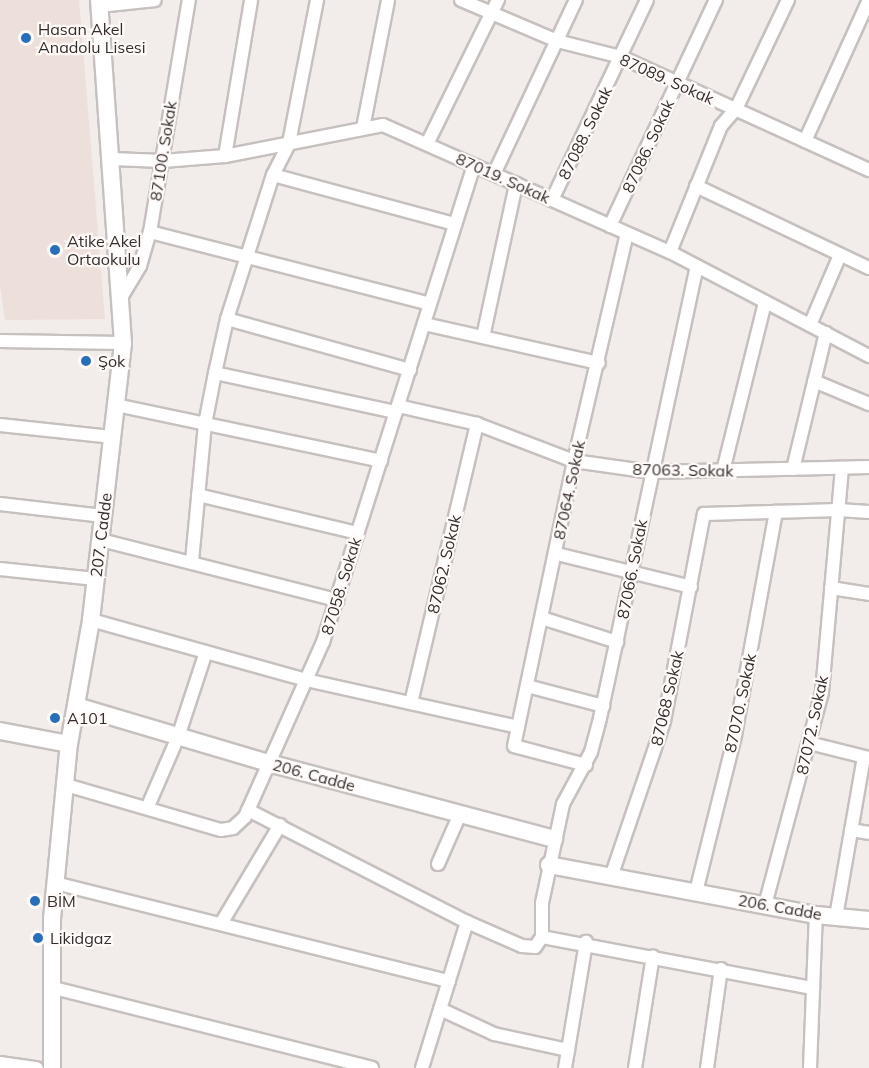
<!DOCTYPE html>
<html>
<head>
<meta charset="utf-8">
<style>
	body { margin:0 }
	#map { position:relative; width:869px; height:1068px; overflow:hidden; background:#f2ecea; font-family:Mulish,sans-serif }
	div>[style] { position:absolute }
	.built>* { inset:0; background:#eddfda }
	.roads { filter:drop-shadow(2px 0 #c6c0be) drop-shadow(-2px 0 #c6c0be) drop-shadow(0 2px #c6c0be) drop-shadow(0 -2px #c6c0be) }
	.street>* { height:12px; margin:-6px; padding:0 6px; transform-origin:6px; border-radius:6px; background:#fff }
	.secondary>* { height:16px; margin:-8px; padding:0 8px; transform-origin:8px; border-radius:8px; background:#fff }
	.dots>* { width:16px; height:16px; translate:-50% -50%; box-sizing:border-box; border:3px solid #fffaf8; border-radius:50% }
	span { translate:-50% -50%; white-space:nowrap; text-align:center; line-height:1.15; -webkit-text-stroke:4.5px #fffaf8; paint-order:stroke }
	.poi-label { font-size:16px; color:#312f2e }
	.left { translate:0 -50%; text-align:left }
	.street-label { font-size:16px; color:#312f2e }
</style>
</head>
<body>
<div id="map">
	<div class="built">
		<i style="clip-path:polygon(0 0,79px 0,105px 319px,5px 320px,0 285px)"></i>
	</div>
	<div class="roads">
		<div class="street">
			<i style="left:461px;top:0;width:104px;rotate:23.1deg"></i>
			<i style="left:557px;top:41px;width:66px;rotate:14deg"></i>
			<i style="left:621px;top:57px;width:273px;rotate:24.5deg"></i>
			<i style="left:100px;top:6px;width:55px;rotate:-6.2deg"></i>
			<i style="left:363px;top:128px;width:130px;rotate:-78.9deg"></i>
			<i style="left:805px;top:141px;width:155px;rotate:-65.6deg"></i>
			<i style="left:427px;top:144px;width:161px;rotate:-63.8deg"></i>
			<i style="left:225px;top:156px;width:158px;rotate:-80.5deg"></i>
			<i style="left:112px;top:159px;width:51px;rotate:2.2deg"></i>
			<i style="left:163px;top:161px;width:62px;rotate:-4.6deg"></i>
			<i style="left:225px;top:156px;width:161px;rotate:-11.1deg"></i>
			<i style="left:383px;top:125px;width:314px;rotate:23.9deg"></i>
			<i style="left:670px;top:252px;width:225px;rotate:27.6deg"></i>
			<i style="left:494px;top:174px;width:192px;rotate:-64.8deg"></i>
			<i style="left:273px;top:175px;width:188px;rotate:15.1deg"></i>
			<i style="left:696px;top:186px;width:191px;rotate:25.4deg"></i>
			<i style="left:552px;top:200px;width:221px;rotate:-64.6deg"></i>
			<i style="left:610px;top:226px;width:250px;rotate:-64.9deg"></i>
			<i style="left:150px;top:232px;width:289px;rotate:14.4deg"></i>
			<i style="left:670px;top:252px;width:136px;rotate:-68deg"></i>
			<i style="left:721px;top:126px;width:23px;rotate:-49deg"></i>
			<i style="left:736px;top:109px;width:121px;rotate:-64.5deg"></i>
			<i style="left:122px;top:296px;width:35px;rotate:-59deg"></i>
			<i style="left:140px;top:266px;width:35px;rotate:-74deg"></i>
			<i style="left:150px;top:232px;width:235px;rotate:-80.5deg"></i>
			<i style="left:227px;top:319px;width:190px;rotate:15.6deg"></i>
			<i style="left:424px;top:324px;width:179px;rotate:12.6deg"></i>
			<i style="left:810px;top:325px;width:76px;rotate:-66.8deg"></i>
			<i style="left:483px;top:337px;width:157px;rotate:-77.8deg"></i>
			<i style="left:0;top:341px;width:123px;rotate:0.9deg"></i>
			<i style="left:215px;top:373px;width:185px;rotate:12.2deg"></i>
			<i style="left:814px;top:381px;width:60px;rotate:22.7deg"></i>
			<i style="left:116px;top:405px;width:271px;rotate:11.9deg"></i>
			<i style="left:398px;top:406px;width:81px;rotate:12.8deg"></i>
			<i style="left:477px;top:424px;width:104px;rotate:20.9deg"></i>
			<i style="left:574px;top:461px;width:78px;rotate:8.1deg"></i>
			<i style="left:651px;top:472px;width:218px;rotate:-1.3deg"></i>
			<i style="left:0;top:425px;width:114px;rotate:6.1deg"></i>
			<i style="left:793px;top:469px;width:140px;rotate:-76.4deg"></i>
			<i style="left:723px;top:471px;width:174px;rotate:-76deg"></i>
			<i style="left:198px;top:495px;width:164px;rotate:13.4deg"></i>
			<i style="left:0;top:504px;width:104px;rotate:6.6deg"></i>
			<i style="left:101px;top:540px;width:244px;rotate:14.3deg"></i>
			<i style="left:557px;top:554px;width:138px;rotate:13.8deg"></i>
			<i style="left:192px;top:561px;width:138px;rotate:-84.6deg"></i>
			<i style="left:205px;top:424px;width:52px;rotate:-78.9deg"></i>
			<i style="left:215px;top:373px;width:55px;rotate:-77.5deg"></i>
			<i style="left:227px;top:319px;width:151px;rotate:-72.3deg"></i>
			<i style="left:273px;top:175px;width:36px;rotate:-63deg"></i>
			<i style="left:289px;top:143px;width:146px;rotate:-78.9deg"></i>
			<i style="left:0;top:569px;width:96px;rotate:6deg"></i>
			<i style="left:831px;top:588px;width:38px;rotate:9deg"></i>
			<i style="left:542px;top:618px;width:79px;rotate:17.7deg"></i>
			<i style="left:91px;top:620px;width:223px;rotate:15.6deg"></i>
			<i style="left:306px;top:680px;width:217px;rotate:12.5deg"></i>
			<i style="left:527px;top:686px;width:79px;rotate:14.7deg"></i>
			<i style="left:411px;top:703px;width:287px;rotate:-76.7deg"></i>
			<i style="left:809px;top:743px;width:62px;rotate:14deg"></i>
			<i style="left:586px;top:765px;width:74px;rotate:-165.2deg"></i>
			<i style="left:514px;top:746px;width:291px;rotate:-78.1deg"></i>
			<i style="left:574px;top:461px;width:233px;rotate:-76.9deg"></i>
			<i style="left:66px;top:785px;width:161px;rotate:16.2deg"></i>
			<i style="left:221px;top:830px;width:12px;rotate:-9deg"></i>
			<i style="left:233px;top:828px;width:16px;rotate:-43deg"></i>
			<i style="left:245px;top:817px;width:192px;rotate:-66deg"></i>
			<i style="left:323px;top:642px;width:500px;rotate:-72.43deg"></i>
			<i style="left:148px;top:806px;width:75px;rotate:-66.5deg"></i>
			<i style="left:178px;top:737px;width:89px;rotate:-71.8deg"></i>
			<i style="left:248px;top:810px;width:246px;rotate:27.1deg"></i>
			<i style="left:467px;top:922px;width:60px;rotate:23.6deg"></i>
			<i style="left:522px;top:946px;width:13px;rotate:4deg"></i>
			<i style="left:535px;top:947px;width:12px;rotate:-55deg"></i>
			<i style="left:542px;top:937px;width:34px;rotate:-90deg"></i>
			<i style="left:542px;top:903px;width:101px;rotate:-78deg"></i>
			<i style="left:563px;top:804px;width:59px;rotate:-61.7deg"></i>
			<i style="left:591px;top:752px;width:35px;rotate:-75deg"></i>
			<i style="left:600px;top:718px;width:462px;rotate:-77.9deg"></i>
			<i style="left:851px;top:830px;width:18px;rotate:9deg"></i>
			<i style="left:438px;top:864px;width:55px;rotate:-66.3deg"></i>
			<i style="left:611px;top:877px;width:165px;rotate:-71.2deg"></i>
			<i style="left:664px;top:721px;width:211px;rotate:-79.1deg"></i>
			<i style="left:704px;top:514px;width:135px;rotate:-1.7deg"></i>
			<i style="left:839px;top:510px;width:30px;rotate:4deg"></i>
			<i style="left:55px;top:883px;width:406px;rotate:14deg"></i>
			<i style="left:696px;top:892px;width:162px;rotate:-76deg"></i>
			<i style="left:735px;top:735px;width:227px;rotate:-79.6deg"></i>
			<i style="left:765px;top:905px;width:220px;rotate:-75deg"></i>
			<i style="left:822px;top:692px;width:225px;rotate:-84.9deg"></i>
			<i style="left:836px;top:917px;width:162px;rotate:-80.1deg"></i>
			<i style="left:222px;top:922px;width:113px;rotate:-59.1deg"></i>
			<i style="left:542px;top:937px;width:276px;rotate:10.7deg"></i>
			<i style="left:50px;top:987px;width:332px;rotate:14.1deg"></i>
			<i style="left:440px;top:1009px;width:60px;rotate:24.8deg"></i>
			<i style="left:494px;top:1034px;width:76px;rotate:12.2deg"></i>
			<i style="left:0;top:1063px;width:37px;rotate:8deg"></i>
			<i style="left:422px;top:1068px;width:153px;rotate:-72.9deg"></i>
			<i style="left:565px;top:1068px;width:128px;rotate:-80.5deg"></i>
			<i style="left:635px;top:1068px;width:113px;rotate:-80.9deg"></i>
			<i style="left:707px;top:1068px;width:100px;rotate:-82deg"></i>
			<i style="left:810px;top:1068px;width:153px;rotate:-87.8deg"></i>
		</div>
		<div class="secondary">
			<i style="left:76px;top:706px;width:201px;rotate:16.5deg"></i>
			<i style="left:269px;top:763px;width:295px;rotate:14.9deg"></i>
			<i style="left:0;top:731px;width:70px;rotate:10.7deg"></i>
			<i style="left:549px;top:865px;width:272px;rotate:10.6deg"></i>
			<i style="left:816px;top:915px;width:53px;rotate:5.4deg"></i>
			<i style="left:52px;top:1068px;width:149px;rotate:-90deg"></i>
			<i style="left:52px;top:919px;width:176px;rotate:-84.5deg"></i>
			<i style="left:69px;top:744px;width:126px;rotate:-79.9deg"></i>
			<i style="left:91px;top:620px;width:279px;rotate:-83.4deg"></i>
			<i style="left:123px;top:343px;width:344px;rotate:-94deg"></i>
		</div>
	</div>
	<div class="dots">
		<i style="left:26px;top:38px;background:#266ebe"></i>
		<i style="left:55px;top:250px;background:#266ebe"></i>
		<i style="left:86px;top:361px;background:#266ebe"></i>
		<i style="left:55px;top:718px;background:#266ebe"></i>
		<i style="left:35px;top:901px;background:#266ebe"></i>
		<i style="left:38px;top:938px;background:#266ebe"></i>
	</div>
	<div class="poi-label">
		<span class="left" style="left:38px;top:38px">Hasan Akel<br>Anadolu Lisesi</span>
		<span class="left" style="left:67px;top:250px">Atike Akel<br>Ortaokulu</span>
		<span class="left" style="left:98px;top:361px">Şok</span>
		<span class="left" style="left:67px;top:718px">A101</span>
		<span class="left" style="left:47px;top:901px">BİM</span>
		<span class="left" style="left:50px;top:938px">Likidgaz</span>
	</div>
	<div class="street-label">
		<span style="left:667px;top:79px;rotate:24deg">87089. Sokak</span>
		<span style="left:585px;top:133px;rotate:-64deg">87088. Sokak</span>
		<span style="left:648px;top:146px;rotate:-65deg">87086. Sokak</span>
		<span style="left:163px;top:151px;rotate:-81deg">87100. Sokak</span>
		<span style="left:503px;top:178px;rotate:24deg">87019. Sokak</span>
		<span style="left:683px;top:470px;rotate:1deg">87063. Sokak</span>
		<span style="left:569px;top:490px;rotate:-78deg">87064. Sokak</span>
		<span style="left:101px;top:535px;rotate:-83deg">207. Cadde</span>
		<span style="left:444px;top:564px;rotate:-77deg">87062. Sokak</span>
		<span style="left:632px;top:569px;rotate:-79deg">87066. Sokak</span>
		<span style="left:341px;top:586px;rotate:-73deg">87058. Sokak</span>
		<span style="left:667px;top:698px;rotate:-77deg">87068 Sokak</span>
		<span style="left:740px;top:703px;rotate:-78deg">87070. Sokak</span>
		<span style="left:812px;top:725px;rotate:-78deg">87072. Sokak</span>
		<span style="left:314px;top:775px;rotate:15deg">206. Cadde</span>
		<span style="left:780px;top:907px;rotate:10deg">206. Cadde</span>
	</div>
</div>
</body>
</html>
